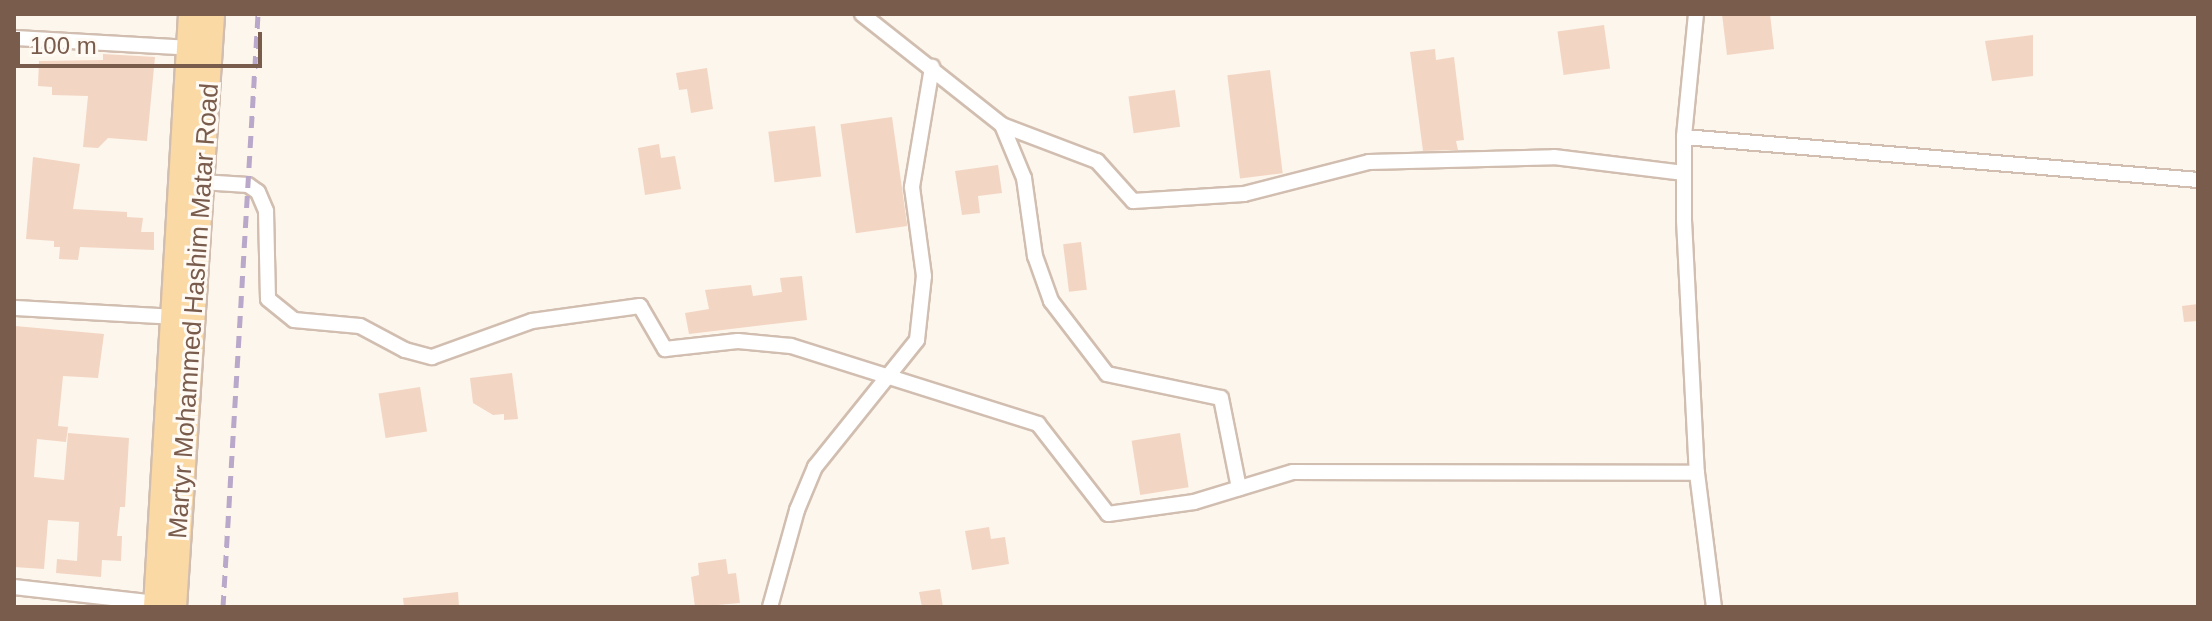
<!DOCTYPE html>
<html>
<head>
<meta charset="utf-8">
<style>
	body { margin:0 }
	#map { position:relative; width:2212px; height:621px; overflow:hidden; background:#fdf6ec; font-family:Helvetica,sans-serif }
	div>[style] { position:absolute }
	.building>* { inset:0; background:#f3d5c3; transform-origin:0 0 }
	.roads { filter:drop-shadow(2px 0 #d1beb0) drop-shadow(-2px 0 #d1beb0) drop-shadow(0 2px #d1beb0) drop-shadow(0 -2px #d1beb0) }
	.street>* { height:14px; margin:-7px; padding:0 7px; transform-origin:7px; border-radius:7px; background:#fff }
	.primary>* { height:24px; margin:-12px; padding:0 12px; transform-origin:12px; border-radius:12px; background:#fbd9a5 }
	.rail>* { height:5px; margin-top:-2.5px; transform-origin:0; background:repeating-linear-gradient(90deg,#b9a8c9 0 12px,transparent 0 20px) }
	span { translate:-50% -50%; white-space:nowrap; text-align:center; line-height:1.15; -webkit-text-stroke:6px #fffaf3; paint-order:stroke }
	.street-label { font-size:26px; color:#7a5c4d }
	.frame { position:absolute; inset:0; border:16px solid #7a5c4d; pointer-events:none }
	.scale { position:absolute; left:16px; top:32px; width:246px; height:36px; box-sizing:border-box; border:4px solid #7a5c4d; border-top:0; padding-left:10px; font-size:24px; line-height:28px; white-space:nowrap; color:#7a5c4d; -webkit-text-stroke:6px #fffaf3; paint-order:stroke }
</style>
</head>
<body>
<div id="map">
	<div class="building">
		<i style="clip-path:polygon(1722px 14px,1770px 14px,1774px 49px,1727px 55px)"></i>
		<i style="left:1604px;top:25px;width:44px;height:47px;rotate:82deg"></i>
		<i style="clip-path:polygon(2033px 35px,2033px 76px,1992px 81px,1985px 41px)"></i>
		<i style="clip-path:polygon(1435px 49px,1436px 60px,1454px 57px,1464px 140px,1456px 141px,1458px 150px,1423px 151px,1410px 52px)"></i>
		<i style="clip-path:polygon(103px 54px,155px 57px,147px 141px,108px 138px,98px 148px,83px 147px,88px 96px,52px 95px,52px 87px,38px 86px,39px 61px,103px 60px)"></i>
		<i style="clip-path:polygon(707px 68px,713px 109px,691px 113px,687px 89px,679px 90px,676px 73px)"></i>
		<i style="left:1270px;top:70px;width:104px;height:43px;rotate:83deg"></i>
		<i style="left:1175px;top:90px;width:37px;height:47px;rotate:82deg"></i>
		<i style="left:892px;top:117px;width:110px;height:52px;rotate:82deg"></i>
		<i style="left:815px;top:126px;width:51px;height:47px;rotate:83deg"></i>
		<i style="clip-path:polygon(659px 144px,661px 158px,675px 156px,681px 189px,645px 195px,638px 148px)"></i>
		<i style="clip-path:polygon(33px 157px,80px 164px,73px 209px,127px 212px,127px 217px,143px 218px,141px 232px,154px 232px,154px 250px,80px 247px,78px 260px,59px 259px,60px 247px,54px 247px,54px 241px,26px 239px)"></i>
		<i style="clip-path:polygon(998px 165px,1002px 193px,978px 196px,980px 213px,962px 215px,955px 171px)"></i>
		<i style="left:1081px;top:242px;width:48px;height:18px;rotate:83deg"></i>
		<i style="clip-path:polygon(802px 276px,807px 320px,689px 334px,685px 313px,709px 309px,705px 290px,751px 285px,753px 296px,782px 292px,780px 278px)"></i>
		<i style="clip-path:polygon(2198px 304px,2198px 321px,2184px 322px,2182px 306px)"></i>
		<i style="clip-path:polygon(15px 326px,104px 334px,98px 378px,63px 376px,58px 426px,68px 427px,66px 442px,37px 439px,34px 477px,64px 480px,68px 433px,129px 438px,125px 507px,120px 507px,117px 536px,122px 536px,121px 561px,102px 560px,101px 577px,56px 573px,57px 559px,77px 561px,79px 522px,48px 520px,44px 569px,14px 567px)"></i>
		<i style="clip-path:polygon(512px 373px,518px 419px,504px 420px,504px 414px,493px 415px,473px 403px,470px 378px)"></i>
		<i style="left:420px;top:387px;width:45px;height:42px;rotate:81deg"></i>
		<i style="left:1180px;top:433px;width:55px;height:49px;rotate:81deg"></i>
		<i style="clip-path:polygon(989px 527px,991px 539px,1005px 537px,1009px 564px,972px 570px,965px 531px)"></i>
		<i style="clip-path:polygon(726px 559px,728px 574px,736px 573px,740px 603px,695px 607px,691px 577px,699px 575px,698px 563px)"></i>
		<i style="clip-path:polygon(940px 589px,943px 607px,922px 607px,919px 592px)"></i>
		<i style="clip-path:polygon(458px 592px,459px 607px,404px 607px,403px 598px)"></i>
	</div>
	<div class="roads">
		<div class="street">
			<i style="left:862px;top:14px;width:179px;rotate:38.4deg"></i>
			<i style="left:1002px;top:125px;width:102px;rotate:20.8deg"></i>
			<i style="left:1097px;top:161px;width:54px;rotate:48deg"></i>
			<i style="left:1133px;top:201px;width:111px;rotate:-3.6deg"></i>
			<i style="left:1244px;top:194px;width:129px;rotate:-14.4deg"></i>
			<i style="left:1369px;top:162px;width:185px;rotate:-1.5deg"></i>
			<i style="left:1554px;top:157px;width:131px;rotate:7deg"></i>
			<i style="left:1696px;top:14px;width:124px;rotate:95.6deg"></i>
			<i style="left:1684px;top:137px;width:83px;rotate:90deg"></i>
			<i style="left:1684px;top:220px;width:253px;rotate:87.1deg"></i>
			<i style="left:1697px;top:473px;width:135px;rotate:82.8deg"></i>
			<i style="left:14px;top:38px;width:179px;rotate:3.2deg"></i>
			<i style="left:1002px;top:125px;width:57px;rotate:67.5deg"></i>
			<i style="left:1024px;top:178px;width:79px;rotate:82deg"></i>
			<i style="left:1035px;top:256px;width:48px;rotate:70.4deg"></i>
			<i style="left:1051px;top:301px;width:92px;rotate:52.5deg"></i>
			<i style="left:1107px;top:374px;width:116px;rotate:11.9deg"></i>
			<i style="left:1221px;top:398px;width:92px;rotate:78.7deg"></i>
			<i style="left:1684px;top:137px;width:516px;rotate:4.78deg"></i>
			<i style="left:201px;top:182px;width:47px;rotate:3.7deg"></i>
			<i style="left:248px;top:185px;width:12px;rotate:35deg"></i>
			<i style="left:258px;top:192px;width:21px;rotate:67deg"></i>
			<i style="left:266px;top:211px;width:88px;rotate:88.7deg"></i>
			<i style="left:268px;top:299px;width:33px;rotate:39deg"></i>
			<i style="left:294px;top:320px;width:66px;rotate:5.2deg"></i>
			<i style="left:360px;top:326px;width:51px;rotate:28.1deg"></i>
			<i style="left:405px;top:350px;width:28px;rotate:15deg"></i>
			<i style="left:432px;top:357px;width:106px;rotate:-19.8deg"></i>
			<i style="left:532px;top:321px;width:109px;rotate:-7.9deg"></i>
			<i style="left:640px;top:306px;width:50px;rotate:59.8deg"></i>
			<i style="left:665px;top:349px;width:73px;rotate:-6.3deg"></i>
			<i style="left:738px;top:341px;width:53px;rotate:5.4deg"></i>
			<i style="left:791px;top:346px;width:259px;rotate:17.5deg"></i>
			<i style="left:1038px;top:424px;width:114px;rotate:52.1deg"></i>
			<i style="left:1108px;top:514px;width:87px;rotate:-7.9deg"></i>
			<i style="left:1194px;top:502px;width:103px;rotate:-16.9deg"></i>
			<i style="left:1293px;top:472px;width:404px;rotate:0.1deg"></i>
			<i style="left:14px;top:308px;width:160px;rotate:3.2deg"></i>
			<i style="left:14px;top:587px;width:143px;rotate:6.4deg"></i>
			<i style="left:770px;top:607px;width:101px;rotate:-74.4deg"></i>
			<i style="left:797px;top:510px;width:47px;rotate:-67.3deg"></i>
			<i style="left:815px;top:467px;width:163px;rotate:-51.2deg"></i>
			<i style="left:917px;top:340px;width:64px;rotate:-83.8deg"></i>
			<i style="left:924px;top:276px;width:90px;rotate:-97.7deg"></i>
			<i style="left:912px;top:187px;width:122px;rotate:-80.5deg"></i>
		</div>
		<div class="primary">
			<i style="left:156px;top:607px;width:594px;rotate:-86.62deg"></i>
			<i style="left:174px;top:607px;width:594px;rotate:-86.33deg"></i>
		</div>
	</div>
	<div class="rail">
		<i style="left:223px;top:607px;width:594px;rotate:-86.62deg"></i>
	</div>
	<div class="street-label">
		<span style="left:194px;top:311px;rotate:-86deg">Martyr Mohammed Hashim Matar Road</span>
	</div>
	<div class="frame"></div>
	<div class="scale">100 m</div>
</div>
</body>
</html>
